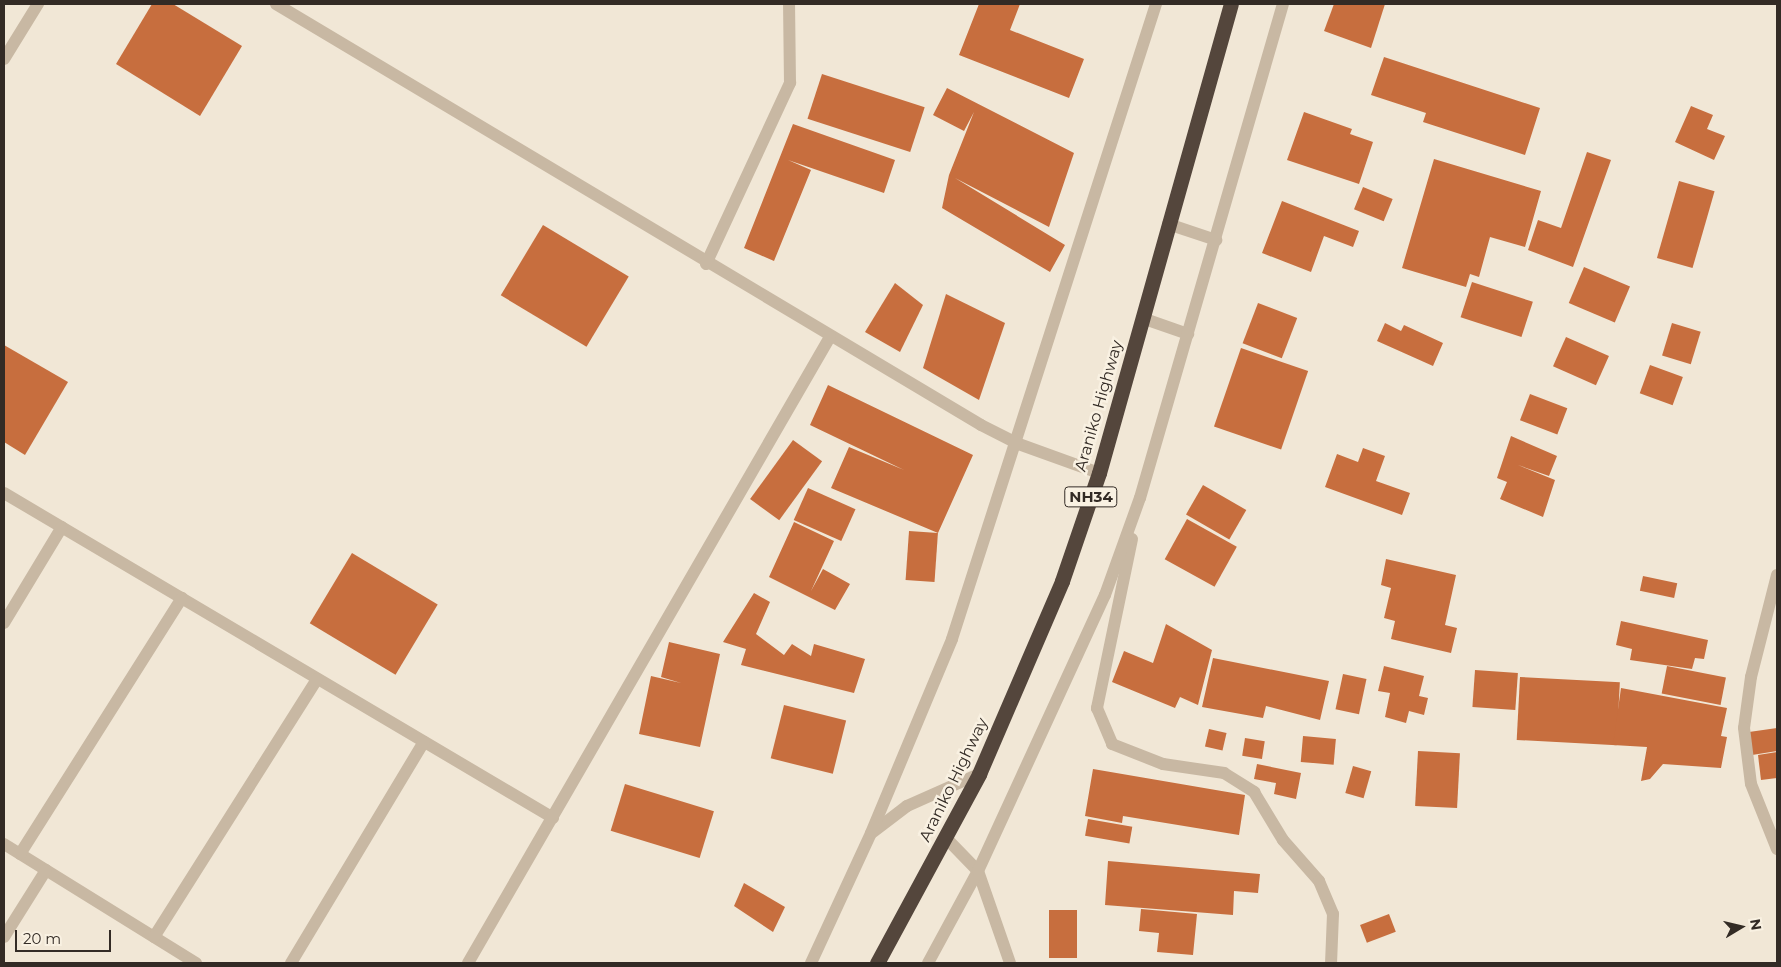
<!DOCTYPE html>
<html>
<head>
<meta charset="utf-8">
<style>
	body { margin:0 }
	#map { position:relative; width:1781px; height:967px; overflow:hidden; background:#f1e7d6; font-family:Montserrat,sans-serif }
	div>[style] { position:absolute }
	.building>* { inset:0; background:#c76e3e; transform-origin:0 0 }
	.minor>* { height:12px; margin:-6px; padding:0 6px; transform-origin:6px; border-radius:6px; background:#c8b8a3 }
	.highway>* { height:15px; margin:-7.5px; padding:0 7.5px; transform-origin:7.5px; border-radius:7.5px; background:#54463c }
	span { translate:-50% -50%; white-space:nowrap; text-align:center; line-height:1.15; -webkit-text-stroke:5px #f9f1e2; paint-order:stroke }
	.shield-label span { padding:1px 4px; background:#f9f1e2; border:1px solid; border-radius:4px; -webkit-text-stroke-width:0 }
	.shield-label { font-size:15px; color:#332b25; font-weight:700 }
	.street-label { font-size:16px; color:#332b25 }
	.frame { position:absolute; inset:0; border:5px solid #332b25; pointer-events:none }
	.north { position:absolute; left:1716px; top:902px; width:50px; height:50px; -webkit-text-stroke:4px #f9f1e2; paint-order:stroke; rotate:81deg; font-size:14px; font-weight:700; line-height:20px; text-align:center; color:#332b25 }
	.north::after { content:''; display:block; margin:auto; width:18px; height:22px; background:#332b25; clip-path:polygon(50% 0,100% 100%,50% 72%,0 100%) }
	.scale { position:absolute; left:15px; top:930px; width:96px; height:22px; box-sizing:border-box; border:2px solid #332b25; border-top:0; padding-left:6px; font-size:15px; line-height:18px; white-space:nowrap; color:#332b25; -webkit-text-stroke:4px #f9f1e2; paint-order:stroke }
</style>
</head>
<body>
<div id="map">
	<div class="building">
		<i style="clip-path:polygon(152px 4px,173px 4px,242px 46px,200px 116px,116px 64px)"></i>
		<i style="clip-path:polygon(979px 4px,1020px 4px,1010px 30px,1084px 59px,1069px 98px,959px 55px)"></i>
		<i style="clip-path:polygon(1334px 4px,1385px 4px,1371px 48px,1324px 31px)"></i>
		<i style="clip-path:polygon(1384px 57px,1540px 108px,1525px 155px,1423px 122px,1426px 113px,1371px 95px)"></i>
		<i style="left:822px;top:74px;width:108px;height:47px;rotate:18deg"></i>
		<i style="clip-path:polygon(947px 88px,1074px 153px,1049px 227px,955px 178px,1065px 245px,1050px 272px,942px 208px,949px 175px,974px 112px,964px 131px,933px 115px)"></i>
		<i style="clip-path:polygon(1691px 106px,1713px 115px,1707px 129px,1725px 136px,1714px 160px,1675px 142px)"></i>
		<i style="clip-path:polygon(1304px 112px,1352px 129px,1350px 134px,1373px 142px,1359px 184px,1287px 160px)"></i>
		<i style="clip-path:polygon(793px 124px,895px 160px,884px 193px,788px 160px,811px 170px,774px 261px,744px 248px)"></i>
		<i style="clip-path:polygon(1587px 152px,1611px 160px,1573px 267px,1528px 250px,1538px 220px,1561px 228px)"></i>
		<i style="clip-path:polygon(1434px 159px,1541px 191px,1525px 247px,1490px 237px,1479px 277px,1470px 274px,1466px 287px,1402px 268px)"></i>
		<i style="left:1679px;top:181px;width:37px;height:80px;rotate:16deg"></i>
		<i style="left:1363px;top:187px;width:32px;height:24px;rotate:22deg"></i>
		<i style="clip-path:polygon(1282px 201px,1359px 231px,1353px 247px,1324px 236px,1311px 272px,1262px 253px)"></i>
		<i style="left:543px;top:225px;width:100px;height:82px;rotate:31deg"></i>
		<i style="left:1584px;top:267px;width:50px;height:39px;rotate:23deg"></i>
		<i style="left:1472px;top:282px;width:64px;height:37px;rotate:18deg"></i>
		<i style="clip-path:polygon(895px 283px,923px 305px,900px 352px,865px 332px)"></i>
		<i style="clip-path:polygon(946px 294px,1005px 323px,979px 400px,923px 368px)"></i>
		<i style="left:1258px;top:303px;width:42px;height:43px;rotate:21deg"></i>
		<i style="clip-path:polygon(1385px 323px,1401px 331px,1404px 325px,1443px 343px,1433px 366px,1377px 341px)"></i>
		<i style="left:1672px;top:323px;width:30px;height:34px;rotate:17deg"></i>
		<i style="left:1566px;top:337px;width:47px;height:32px;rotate:24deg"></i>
		<i style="clip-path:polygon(4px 345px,68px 382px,25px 455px,4px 442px)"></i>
		<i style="left:1241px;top:348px;width:71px;height:83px;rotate:19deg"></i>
		<i style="left:1650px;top:365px;width:35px;height:30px;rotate:20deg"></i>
		<i style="clip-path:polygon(828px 385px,973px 455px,938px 533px,831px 488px,849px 447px,904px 470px,810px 425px)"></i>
		<i style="left:1530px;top:394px;width:40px;height:28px;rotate:21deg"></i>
		<i style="clip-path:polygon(1511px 436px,1557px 456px,1549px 476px,1518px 465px,1555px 480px,1543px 517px,1500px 499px,1507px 482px,1497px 478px)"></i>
		<i style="left:793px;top:440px;width:36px;height:73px;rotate:36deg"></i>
		<i style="clip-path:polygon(1363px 448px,1385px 456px,1376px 481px,1410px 493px,1402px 515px,1325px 487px,1337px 454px,1358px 462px)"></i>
		<i style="left:1203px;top:485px;width:50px;height:34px;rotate:30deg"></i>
		<i style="left:808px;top:488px;width:52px;height:35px;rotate:24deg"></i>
		<i style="left:1187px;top:519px;width:57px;height:46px;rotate:29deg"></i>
		<i style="clip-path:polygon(794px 522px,834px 541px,811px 591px,823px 569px,850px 584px,835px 610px,769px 577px)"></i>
		<i style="left:909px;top:531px;width:29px;height:49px;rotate:4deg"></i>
		<i style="left:352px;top:553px;width:100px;height:82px;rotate:31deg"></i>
		<i style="clip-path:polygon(1386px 559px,1456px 575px,1445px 625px,1457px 628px,1451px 653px,1391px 639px,1395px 621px,1384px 618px,1391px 588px,1381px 585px)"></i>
		<i style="left:1643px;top:576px;width:35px;height:15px;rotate:12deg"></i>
		<i style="clip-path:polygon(754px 593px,770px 602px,756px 634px,784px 655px,792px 644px,811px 656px,814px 644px,865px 659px,854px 693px,741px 665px,746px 649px,723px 642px)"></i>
		<i style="clip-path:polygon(1621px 621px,1708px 640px,1704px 659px,1695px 658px,1692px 669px,1630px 660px,1632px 649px,1616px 645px)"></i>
		<i style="clip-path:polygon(1166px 624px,1212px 650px,1198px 705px,1180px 697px,1175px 708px,1112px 682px,1124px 651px,1153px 663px)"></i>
		<i style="clip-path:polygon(669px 642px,720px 654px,700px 747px,639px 734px,651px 676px,681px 683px,661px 677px)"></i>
		<i style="clip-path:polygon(1213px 658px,1329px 681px,1320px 720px,1266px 706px,1263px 718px,1202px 707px)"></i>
		<i style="clip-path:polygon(1384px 666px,1424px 676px,1419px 696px,1428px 698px,1424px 715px,1409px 711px,1406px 723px,1385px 717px,1390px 693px,1378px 691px)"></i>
		<i style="left:1667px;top:666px;width:60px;height:28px;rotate:11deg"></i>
		<i style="left:1475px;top:670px;width:43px;height:37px;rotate:4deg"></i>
		<i style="left:1343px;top:674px;width:24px;height:36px;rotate:12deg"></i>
		<i style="left:1520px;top:677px;width:100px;height:63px;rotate:3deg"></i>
		<i style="clip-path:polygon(1621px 688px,1727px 708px,1721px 736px,1727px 737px,1721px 768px,1663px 764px,1650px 779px,1641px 781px,1647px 747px,1613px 745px)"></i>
		<i style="left:784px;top:705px;width:64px;height:55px;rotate:14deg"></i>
		<i style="clip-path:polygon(1777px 728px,1777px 751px,1752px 755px,1749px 732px)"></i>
		<i style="left:1209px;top:729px;width:18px;height:18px;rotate:13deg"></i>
		<i style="left:1303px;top:736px;width:33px;height:26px;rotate:5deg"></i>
		<i style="left:1245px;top:738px;width:20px;height:18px;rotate:9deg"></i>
		<i style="left:1418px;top:751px;width:42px;height:55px;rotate:3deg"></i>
		<i style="clip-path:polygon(1777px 752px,1777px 778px,1761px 780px,1758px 755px)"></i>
		<i style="clip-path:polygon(1257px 764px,1301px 773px,1296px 799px,1274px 794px,1276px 783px,1254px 779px)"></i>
		<i style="left:1353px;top:766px;width:19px;height:28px;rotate:16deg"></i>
		<i style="clip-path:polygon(1093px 769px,1245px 795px,1239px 835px,1123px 816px,1122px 823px,1085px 816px)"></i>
		<i style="left:625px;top:784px;width:93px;height:49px;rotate:17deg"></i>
		<i style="left:1088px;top:819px;width:45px;height:17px;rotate:10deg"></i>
		<i style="clip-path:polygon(1108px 861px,1260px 874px,1258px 893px,1234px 891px,1233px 915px,1105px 905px)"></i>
		<i style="clip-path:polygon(744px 883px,785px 907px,773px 932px,734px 906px)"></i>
		<i style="clip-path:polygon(1141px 909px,1197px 914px,1193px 955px,1157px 952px,1159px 933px,1139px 931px)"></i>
		<i style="left:1049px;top:910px;width:28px;height:48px"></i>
		<i style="left:1389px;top:914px;width:19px;height:31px;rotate:69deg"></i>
	</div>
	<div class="minor">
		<i style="left:276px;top:4px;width:821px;rotate:30.84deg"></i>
		<i style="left:981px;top:425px;width:39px;rotate:27deg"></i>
		<i style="left:1016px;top:443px;width:88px;rotate:19.9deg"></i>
		<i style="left:4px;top:59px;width:65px;rotate:-58.3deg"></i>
		<i style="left:1168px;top:224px;width:51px;rotate:18.4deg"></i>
		<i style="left:706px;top:264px;width:200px;rotate:-65.1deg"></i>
		<i style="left:790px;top:83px;width:79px;rotate:-90.7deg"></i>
		<i style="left:1142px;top:318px;width:49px;rotate:19.2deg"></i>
		<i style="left:4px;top:493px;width:638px;rotate:30.62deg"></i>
		<i style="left:1132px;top:539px;width:173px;rotate:101.7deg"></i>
		<i style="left:1097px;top:708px;width:39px;rotate:67deg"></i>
		<i style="left:1112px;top:744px;width:55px;rotate:21.4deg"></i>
		<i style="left:1163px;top:764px;width:62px;rotate:8.4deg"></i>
		<i style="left:1224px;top:773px;width:36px;rotate:32deg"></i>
		<i style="left:1254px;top:792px;width:56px;rotate:58.9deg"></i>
		<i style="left:1283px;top:840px;width:55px;rotate:48.7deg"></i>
		<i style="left:1319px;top:881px;width:36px;rotate:67deg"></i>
		<i style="left:1333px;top:914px;width:49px;rotate:92.3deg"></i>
		<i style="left:1777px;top:575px;width:105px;rotate:104.3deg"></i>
		<i style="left:1751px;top:677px;width:51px;rotate:97.8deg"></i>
		<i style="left:1744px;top:728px;width:56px;rotate:82.9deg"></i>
		<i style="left:1751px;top:784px;width:70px;rotate:68.2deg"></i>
		<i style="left:4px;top:623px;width:112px;rotate:-58.9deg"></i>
		<i style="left:873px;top:832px;width:43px;rotate:-37.4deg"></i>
		<i style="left:907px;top:806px;width:79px;rotate:-24deg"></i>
		<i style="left:946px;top:838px;width:46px;rotate:45.9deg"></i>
		<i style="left:978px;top:871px;width:97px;rotate:70.8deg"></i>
		<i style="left:4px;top:844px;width:226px;rotate:31.8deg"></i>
		<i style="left:20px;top:854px;width:303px;rotate:-57.7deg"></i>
		<i style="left:4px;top:937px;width:79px;rotate:-57.9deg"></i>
		<i style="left:154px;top:937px;width:305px;rotate:-57.7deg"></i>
		<i style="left:291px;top:963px;width:258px;rotate:-59deg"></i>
		<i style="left:468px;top:963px;width:723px;rotate:-59.96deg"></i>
		<i style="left:811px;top:963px;width:143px;rotate:-65.2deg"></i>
		<i style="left:871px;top:833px;width:210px;rotate:-67.3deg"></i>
		<i style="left:952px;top:639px;width:667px;rotate:-72.19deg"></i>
		<i style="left:928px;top:963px;width:105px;rotate:-61.5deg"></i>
		<i style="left:978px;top:871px;width:304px;rotate:-65.3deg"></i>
		<i style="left:1105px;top:595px;width:103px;rotate:-70.2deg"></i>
		<i style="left:1140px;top:498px;width:514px;rotate:-73.86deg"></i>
	</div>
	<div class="highway">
		<i style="left:877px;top:963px;width:215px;rotate:-61.6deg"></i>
		<i style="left:979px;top:774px;width:210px;rotate:-66.7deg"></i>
		<i style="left:1062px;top:581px;width:114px;rotate:-71.1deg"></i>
		<i style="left:1099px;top:473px;width:487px;rotate:-74.3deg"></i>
	</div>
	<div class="shield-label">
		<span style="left:1091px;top:497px">NH34</span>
	</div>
	<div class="street-label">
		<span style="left:1099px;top:406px;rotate:-74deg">Araniko Highway</span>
		<span style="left:954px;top:780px;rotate:-64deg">Araniko Highway</span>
	</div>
	<div class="frame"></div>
	<div class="north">N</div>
	<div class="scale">20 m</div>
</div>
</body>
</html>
